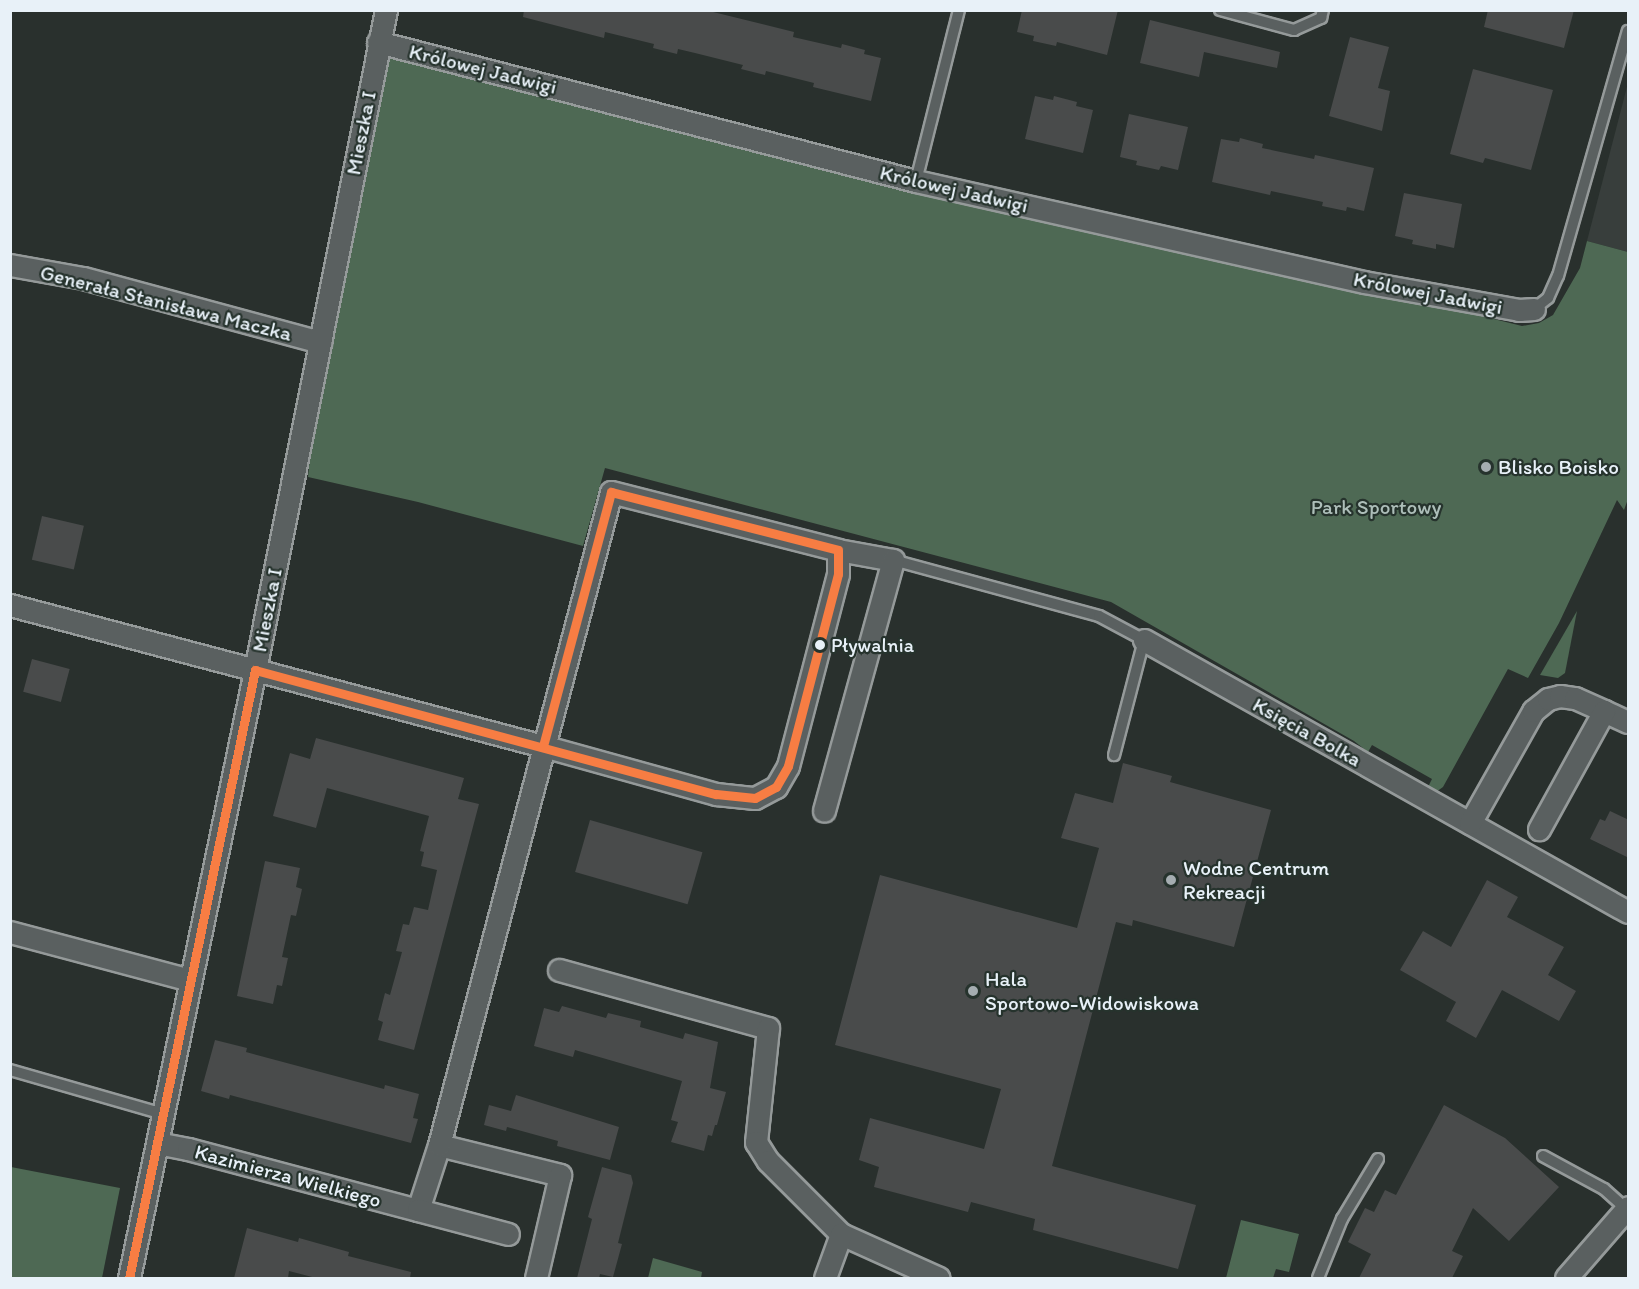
<!DOCTYPE html>
<html>
<head>
<meta charset="utf-8">
<style>
	body { margin:0 }
	#map { position:relative; width:1639px; height:1289px; overflow:hidden; background:#29302d; font-family:Itim,sans-serif }
	div>[style] { position:absolute }
	.built>* { inset:0; background:#383e3c }
	.green>* { inset:0; background:#4e6954 }
	.building>* { inset:0; background:#494b4b; transform-origin:0 0 }
	.roads { filter:drop-shadow(2px 0 #959a9a) drop-shadow(-2px 0 #959a9a) drop-shadow(0 2px #959a9a) drop-shadow(0 -2px #959a9a) }
	.lane>* { height:10px; margin:-5px; padding:0 5px; transform-origin:5px; border-radius:5px; background:#5a6060 }
	.street>* { height:21px; margin:-10.5px; padding:0 10.5px; transform-origin:10.5px; border-radius:10.5px; background:#5a6060 }
	.bus-1>* { height:9px; margin:-4.5px; padding:0 4.5px; transform-origin:4.5px; border-radius:4.5px; background:#f77d43 }
	.dots>* { width:16px; height:16px; translate:-50% -50%; box-sizing:border-box; border:3px solid #26332d; border-radius:50% }
	span { translate:-50% -50%; white-space:nowrap; text-align:center; line-height:1.15; -webkit-text-stroke:4.5px #26332d; paint-order:stroke }
	.bus-label { font-size:20px; color:#e8f1f8 }
	.left { translate:0 -50%; text-align:left }
	.street-label { font-size:21px; color:#e8f1f8 }
	.poi-label { font-size:21px; color:#e8f1f8 }
	.park-label { font-size:21px; color:#adbeb9 }
	.frame { position:absolute; inset:0; border:12px solid #e8f1f8; pointer-events:none }
</style>
</head>
<body>
<div id="map">
	<div class="built">
		<i style="clip-path:polygon(1628px 83px,1628px 252px,1587px 241px)"></i>
	</div>
	<div class="green">
		<i style="clip-path:polygon(378px 42px,1522px 326px,1539px 323px,1553px 315px,1580px 268px,1587px 241px,1628px 252px,1628px 499px,1624px 510px,1617px 500px,1559px 623px,1528px 678px,1508px 669px,1443px 787px,1436px 792px,1428px 787px,1432px 779px,1372px 745px,1368px 752px,1354px 741px,1111px 602px,605px 468px,583px 546px,418px 502px,308px 477px,321px 342px)"></i>
		<i style="clip-path:polygon(1577px 611px,1565px 673px,1558px 678px,1540px 675px)"></i>
		<i style="clip-path:polygon(11px 1167px,120px 1188px,102px 1278px,11px 1278px)"></i>
		<i style="clip-path:polygon(1241px 1220px,1299px 1234px,1289px 1272px,1276px 1269px,1273px 1278px,1226px 1278px)"></i>
		<i style="clip-path:polygon(653px 1258px,702px 1272px,701px 1278px,648px 1278px)"></i>
	</div>
	<div class="building">
		<i style="clip-path:polygon(524px 10px,705px 10px,794px 32px,793px 37px,841px 48px,842px 44px,865px 50px,864px 54px,881px 58px,871px 101px,813px 87px,814px 83px,766px 71px,765px 75px,741px 69px,743px 65px,695px 53px,678px 49px,677px 54px,653px 48px,654px 44px,605px 32px,604px 38px,523px 17px)"></i>
		<i style="clip-path:polygon(1022px 10px,1118px 10px,1107px 55px,1057px 42px,1056px 46px,1033px 41px,1034px 36px,1017px 32px)"></i>
		<i style="clip-path:polygon(1488px 10px,1574px 10px,1564px 48px,1484px 27px)"></i>
		<i style="clip-path:polygon(1150px 20px,1280px 52px,1277px 68px,1204px 52px,1199px 77px,1140px 63px)"></i>
		<i style="clip-path:polygon(1350px 37px,1389px 47px,1378px 88px,1390px 91px,1382px 131px,1329px 116px)"></i>
		<i style="clip-path:polygon(1473px 69px,1553px 90px,1531px 170px,1485px 158px,1483px 163px,1450px 154px)"></i>
		<i style="clip-path:polygon(1035px 96px,1053px 100px,1054px 96px,1077px 102px,1076px 106px,1093px 110px,1083px 153px,1025px 139px)"></i>
		<i style="clip-path:polygon(1129px 114px,1188px 127px,1178px 170px,1161px 166px,1159px 170px,1136px 165px,1137px 161px,1120px 157px)"></i>
		<i style="clip-path:polygon(1240px 138px,1263px 144px,1262px 148px,1314px 159px,1315px 155px,1374px 168px,1364px 211px,1347px 207px,1346px 211px,1322px 206px,1323px 202px,1271px 191px,1270px 195px,1212px 182px,1221px 139px,1239px 142px)"></i>
		<i style="clip-path:polygon(1404px 193px,1462px 204px,1454px 248px,1436px 244px,1436px 249px,1412px 244px,1413px 240px,1395px 236px)"></i>
		<i style="left:42px;top:516px;width:43px;height:45px;rotate:13deg"></i>
		<i style="left:32px;top:659px;width:39px;height:34px;rotate:15deg"></i>
		<i style="clip-path:polygon(316px 738px,464px 778px,458px 799px,479px 804px,414px 1050px,378px 1040px,383px 1022px,378px 1020px,385px 993px,390px 995px,402px 952px,396px 951px,403px 924px,409px 925px,414px 907px,428px 910px,437px 870px,421px 866px,424px 852px,420px 851px,429px 816px,327px 788px,316px 828px,273px 816px,290px 753px,310px 759px)"></i>
		<i style="clip-path:polygon(1123px 763px,1172px 776px,1170px 782px,1271px 810px,1234px 947px,1133px 920px,1132px 926px,1116px 922px,1052px 1166px,1196px 1205px,1178px 1269px,1033px 1230px,1035px 1219px,971px 1202px,968px 1212px,874px 1187px,879px 1167px,859px 1160px,870px 1118px,984px 1149px,1001px 1089px,835px 1045px,880px 875px,1077px 928px,1099px 848px,1061px 838px,1075px 793px,1113px 803px)"></i>
		<i style="clip-path:polygon(1610px 811px,1629px 820px,1629px 858px,1590px 839px,1600px 819px,1605px 821px)"></i>
		<i style="left:590px;top:820px;width:117px;height:54px;rotate:16deg"></i>
		<i style="clip-path:polygon(265px 861px,300px 868px,296px 887px,302px 889px,296px 916px,291px 915px,282px 957px,288px 958px,282px 986px,277px 985px,273px 1004px,237px 996px)"></i>
		<i style="clip-path:polygon(1487px 880px,1518px 897px,1507px 917px,1564px 947px,1548px 975px,1576px 991px,1559px 1021px,1502px 990px,1476px 1038px,1446px 1021px,1456px 1002px,1400px 970px,1423px 931px,1451px 947px)"></i>
		<i style="clip-path:polygon(562px 1006px,606px 1018px,608px 1013px,641px 1021px,640px 1027px,683px 1039px,685px 1033px,718px 1042px,710px 1088px,726px 1092px,717px 1125px,715px 1125px,712px 1136px,708px 1135px,704px 1151px,671px 1142px,678px 1122px,671px 1120px,682px 1081px,575px 1050px,573px 1057px,534px 1046px,544px 1008px,559px 1012px)"></i>
		<i style="clip-path:polygon(215px 1040px,247px 1048px,246px 1052px,384px 1089px,385px 1085px,419px 1094px,413px 1118px,418px 1119px,411px 1143px,230px 1095px,229px 1099px,201px 1091px)"></i>
		<i style="clip-path:polygon(516px 1095px,619px 1127px,610px 1160px,557px 1146px,558px 1141px,507px 1127px,506px 1131px,484px 1125px,489px 1105px,511px 1111px)"></i>
		<i style="clip-path:polygon(1444px 1105px,1505px 1138px,1559px 1187px,1509px 1241px,1473px 1208px,1452px 1251px,1463px 1256px,1452px 1278px,1359px 1278px,1371px 1254px,1348px 1242px,1365px 1208px,1374px 1212px,1385px 1190px,1396px 1195px)"></i>
		<i style="clip-path:polygon(602px 1167px,631px 1175px,633px 1183px,618px 1243px,622px 1244px,613px 1277px,600px 1274px,599px 1278px,577px 1278px,592px 1219px,588px 1217px)"></i>
		<i style="clip-path:polygon(247px 1228px,298px 1242px,299px 1238px,349px 1252px,348px 1256px,411px 1272px,410px 1278px,316px 1278px,289px 1271px,288px 1278px,234px 1278px)"></i>
	</div>
	<div class="roads">
		<div class="lane">
			<i style="left:1220px;top:10px;width:77px;rotate:15.1deg"></i>
			<i style="left:1294px;top:30px;width:30px;rotate:-24deg"></i>
			<i style="left:1321px;top:18px;width:8px;rotate:-76deg"></i>
			<i style="left:916px;top:181px;width:176px;rotate:-75.9deg"></i>
			<i style="left:1534px;top:309px;width:18px;rotate:-38deg"></i>
			<i style="left:1548px;top:298px;width:24px;rotate:-66deg"></i>
			<i style="left:1558px;top:276px;width:255px;rotate:-74.1deg"></i>
			<i style="left:893px;top:560px;width:213px;rotate:15.2deg"></i>
			<i style="left:1099px;top:616px;width:51px;rotate:28.1deg"></i>
			<i style="left:1144px;top:640px;width:119px;rotate:104.6deg"></i>
			<i style="left:10px;top:1070px;width:159px;rotate:16deg"></i>
			<i style="left:1543px;top:1156px;width:69px;rotate:28.4deg"></i>
			<i style="left:1604px;top:1189px;width:30px;rotate:42deg"></i>
			<i style="left:1318px;top:1278px;width:64px;rotate:-67.9deg"></i>
			<i style="left:1342px;top:1219px;width:70px;rotate:-59deg"></i>
		</div>
		<div class="street">
			<i style="left:378px;top:42px;width:556px;rotate:14.49deg"></i>
			<i style="left:916px;top:181px;width:459px;rotate:12.7deg"></i>
			<i style="left:1364px;top:282px;width:158px;rotate:10.2deg"></i>
			<i style="left:1519px;top:310px;width:15px;rotate:-4deg"></i>
			<i style="left:10px;top:265px;width:74px;rotate:10.1deg"></i>
			<i style="left:83px;top:278px;width:246px;rotate:15.1deg"></i>
			<i style="left:10px;top:605px;width:551px;rotate:14.82deg"></i>
			<i style="left:543px;top:746px;width:180px;rotate:15.5deg"></i>
			<i style="left:716px;top:794px;width:39px;rotate:6deg"></i>
			<i style="left:755px;top:798px;width:24px;rotate:-28deg"></i>
			<i style="left:776px;top:787px;width:24px;rotate:-60deg"></i>
			<i style="left:788px;top:766px;width:198px;rotate:-75.4deg"></i>
			<i style="left:838px;top:574px;width:24px;rotate:-90deg"></i>
			<i style="left:1144px;top:640px;width:555px;rotate:29.34deg"></i>
			<i style="left:1604px;top:711px;width:26px;rotate:25deg"></i>
			<i style="left:1470px;top:823px;width:129px;rotate:-60.6deg"></i>
			<i style="left:1533px;top:711px;width:19px;rotate:-39deg"></i>
			<i style="left:1548px;top:699px;width:12px;rotate:-14deg"></i>
			<i style="left:1560px;top:696px;width:15px;rotate:8deg"></i>
			<i style="left:1575px;top:698px;width:32px;rotate:24deg"></i>
			<i style="left:1604px;top:711px;width:135px;rotate:118.8deg"></i>
			<i style="left:10px;top:932px;width:186px;rotate:14.9deg"></i>
			<i style="left:559px;top:970px;width:217px;rotate:15.5deg"></i>
			<i style="left:768px;top:1028px;width:115px;rotate:96deg"></i>
			<i style="left:756px;top:1142px;width:22px;rotate:58deg"></i>
			<i style="left:768px;top:1161px;width:103px;rotate:45deg"></i>
			<i style="left:841px;top:1234px;width:107px;rotate:24.2deg"></i>
			<i style="left:157px;top:1143px;width:32px;rotate:11deg"></i>
			<i style="left:188px;top:1149px;width:238px;rotate:14.9deg"></i>
			<i style="left:418px;top:1210px;width:68px;rotate:-72.1deg"></i>
			<i style="left:439px;top:1145px;width:125px;rotate:13.9deg"></i>
			<i style="left:560px;top:1175px;width:106px;rotate:103.1deg"></i>
			<i style="left:439px;top:1145px;width:675px;rotate:-75.24deg"></i>
			<i style="left:611px;top:492px;width:234px;rotate:14.3deg"></i>
			<i style="left:838px;top:550px;width:56px;rotate:10.3deg"></i>
			<i style="left:893px;top:560px;width:260px;rotate:105.4deg"></i>
			<i style="left:418px;top:1210px;width:93px;rotate:14.9deg"></i>
			<i style="left:129px;top:1278px;width:621px;rotate:-78.29deg"></i>
			<i style="left:255px;top:670px;width:673px;rotate:-78.77deg"></i>
			<i style="left:825px;top:1278px;width:47px;rotate:-70deg"></i>
			<i style="left:1566px;top:1278px;width:94px;rotate:-48.9deg"></i>
		</div>
	</div>
	<div class="bus-1">
		<i style="left:255px;top:670px;width:477px;rotate:15.1deg"></i>
		<i style="left:716px;top:794px;width:39px;rotate:6deg"></i>
		<i style="left:755px;top:798px;width:24px;rotate:-28deg"></i>
		<i style="left:776px;top:787px;width:24px;rotate:-60deg"></i>
		<i style="left:788px;top:766px;width:198px;rotate:-75.4deg"></i>
		<i style="left:838px;top:574px;width:24px;rotate:-90deg"></i>
		<i style="left:543px;top:746px;width:263px;rotate:-75deg"></i>
		<i style="left:611px;top:492px;width:234px;rotate:14.3deg"></i>
		<i style="left:129px;top:1278px;width:621px;rotate:-78.29deg"></i>
	</div>
	<div class="dots">
		<i style="left:1486px;top:467px;background:#a5adb1"></i>
		<i style="left:820px;top:645px;background:#e8f1f8"></i>
		<i style="left:1171px;top:880px;background:#a5adb1"></i>
		<i style="left:973px;top:991px;background:#a5adb1"></i>
	</div>
	<div class="bus-label">
		<span class="left" style="left:831px;top:645px">Pływalnia</span>
	</div>
	<div class="street-label">
		<span style="left:483px;top:69px;rotate:14deg">Królowej Jadwigi</span>
		<span style="left:361px;top:133px;rotate:-79deg">Mieszka I</span>
		<span style="left:954px;top:189px;rotate:13deg">Królowej Jadwigi</span>
		<span style="left:1428px;top:293px;rotate:11deg">Królowej Jadwigi</span>
		<span style="left:166px;top:303px;rotate:14deg">Generała Stanisława Maczka</span>
		<span style="left:267px;top:610px;rotate:-79deg">Mieszka I</span>
		<span style="left:1307px;top:732px;rotate:29deg">Księcia Bolka</span>
		<span style="left:288px;top:1176px;rotate:15deg">Kazimierza Wielkiego</span>
	</div>
	<div class="poi-label">
		<span class="left" style="left:1498px;top:467px">Blisko Boisko</span>
		<span class="left" style="left:1183px;top:880px">Wodne Centrum<br>Rekreacji</span>
		<span class="left" style="left:985px;top:991px">Hala<br>Sportowo-Widowiskowa</span>
	</div>
	<div class="park-label">
		<span style="left:1376px;top:507px">Park Sportowy</span>
	</div>
	<div class="frame"></div>
</div>
</body>
</html>
